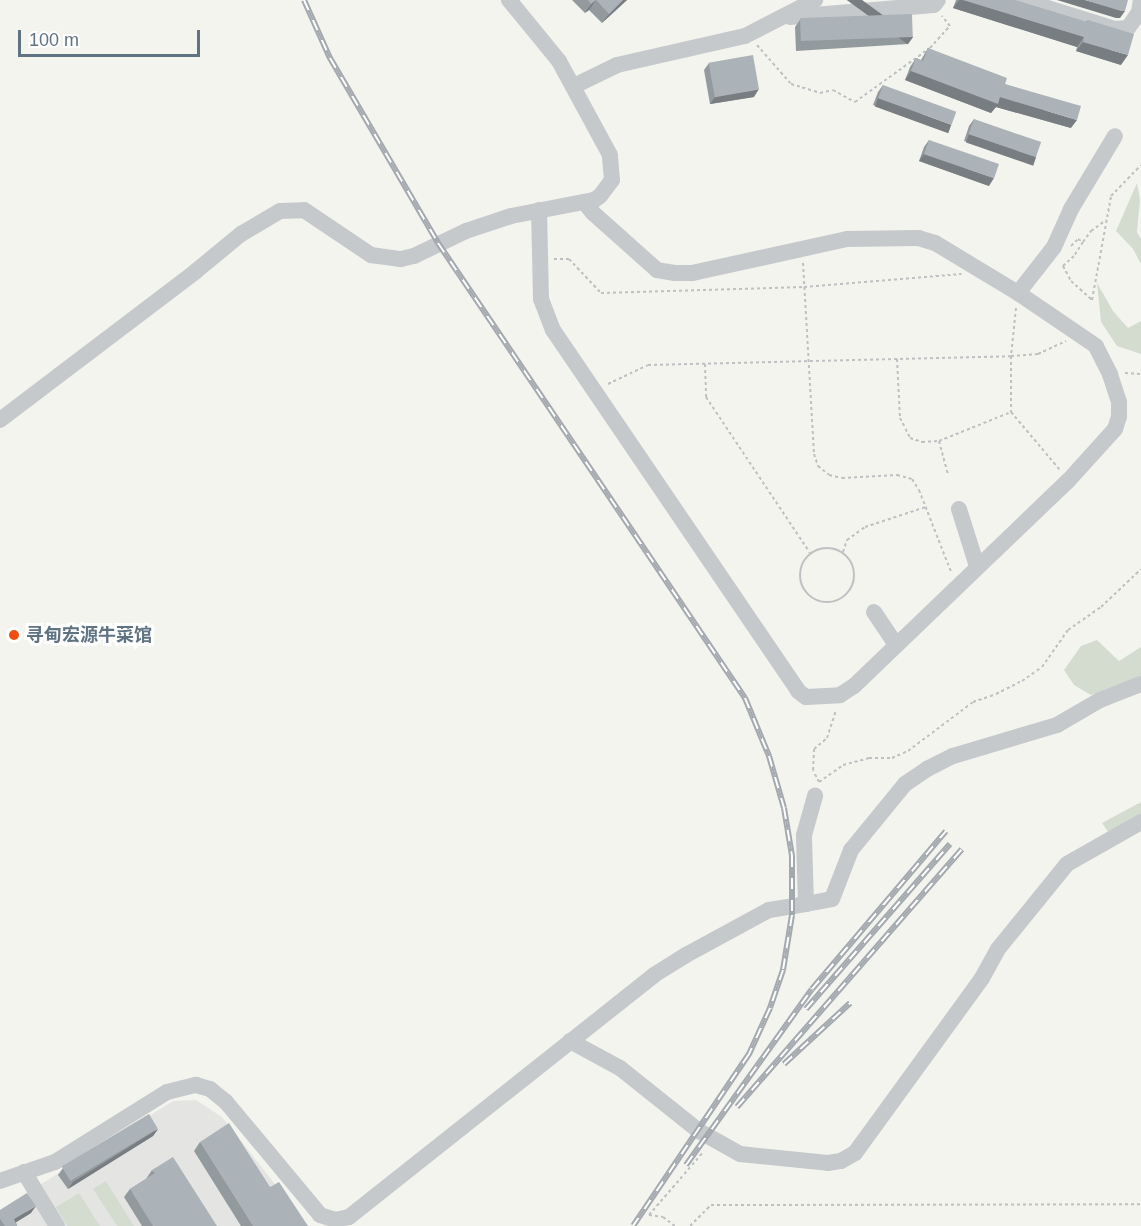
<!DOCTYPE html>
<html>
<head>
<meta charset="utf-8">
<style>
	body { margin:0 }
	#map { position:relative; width:1141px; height:1226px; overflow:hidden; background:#f4f4ef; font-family:Helvetica,"Noto Sans SC",sans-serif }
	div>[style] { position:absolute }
	.built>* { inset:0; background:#e4e5e3 }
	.green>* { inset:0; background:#d4dcd0 }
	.path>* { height:2px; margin-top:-1px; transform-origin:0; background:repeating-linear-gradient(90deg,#bec0c2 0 3px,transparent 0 6px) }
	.path>.ring { margin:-1px; padding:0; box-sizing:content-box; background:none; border:2px solid #bec0c2; border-radius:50% }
	.minor>* { height:16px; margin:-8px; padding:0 8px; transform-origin:8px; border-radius:8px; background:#c6c9cc }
	.rail>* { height:6px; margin-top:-3px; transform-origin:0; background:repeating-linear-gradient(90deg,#fff 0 11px,#a3a9af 0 22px); box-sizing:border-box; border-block:2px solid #a3a9af }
	.wall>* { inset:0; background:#939a9e }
	.shaded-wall>* { inset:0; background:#787d81; transform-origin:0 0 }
	.building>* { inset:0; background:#abb3b8; transform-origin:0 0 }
	.dots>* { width:16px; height:16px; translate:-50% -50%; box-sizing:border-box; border:3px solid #fff; border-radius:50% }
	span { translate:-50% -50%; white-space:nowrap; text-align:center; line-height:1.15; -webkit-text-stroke:6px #fff; paint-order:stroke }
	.poi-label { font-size:18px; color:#607383; font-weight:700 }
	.left { translate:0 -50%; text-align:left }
	.scale { position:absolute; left:18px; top:30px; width:182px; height:27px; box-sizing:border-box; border:3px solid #607383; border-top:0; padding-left:8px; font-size:18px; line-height:21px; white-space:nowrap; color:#607383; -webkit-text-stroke:4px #fff; paint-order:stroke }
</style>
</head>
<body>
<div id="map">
	<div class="built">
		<i style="clip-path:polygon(196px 1100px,222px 1117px,308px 1226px,0 1226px,0 1210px,173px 1101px)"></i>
	</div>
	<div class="green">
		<i style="clip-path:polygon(1137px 183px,1140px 200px,1137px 232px,1141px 239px,1141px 264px,1133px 249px,1116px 231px)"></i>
		<i style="clip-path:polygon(1097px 283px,1113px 311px,1128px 328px,1141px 321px,1141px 354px,1117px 346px,1101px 322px)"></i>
		<i style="clip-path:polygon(1097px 640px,1119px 661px,1141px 647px,1141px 676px,1091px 695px,1074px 685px,1064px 670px,1081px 646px)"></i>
		<i style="clip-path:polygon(1141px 802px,1141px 826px,1115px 842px,1102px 823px)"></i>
		<i style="clip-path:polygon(106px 1181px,134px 1226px,117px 1226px,93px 1189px)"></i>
		<i style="clip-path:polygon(79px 1193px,100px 1226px,67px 1226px,56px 1207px)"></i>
	</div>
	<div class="path">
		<i style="left:757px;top:45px;width:52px;rotate:48.9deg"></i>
		<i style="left:791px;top:84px;width:30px;rotate:17deg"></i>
		<i style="left:820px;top:93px;width:13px;rotate:-13deg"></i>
		<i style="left:833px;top:90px;width:25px;rotate:29deg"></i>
		<i style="left:855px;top:102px;width:92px;rotate:-35.8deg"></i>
		<i style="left:930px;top:48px;width:30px;rotate:-48deg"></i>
		<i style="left:950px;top:26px;width:13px;rotate:-129deg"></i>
		<i style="left:1083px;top:242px;width:17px;rotate:123deg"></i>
		<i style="left:1074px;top:256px;width:15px;rotate:138deg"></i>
		<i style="left:1063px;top:266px;width:17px;rotate:62deg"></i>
		<i style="left:1071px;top:281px;width:28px;rotate:42deg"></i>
		<i style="left:1071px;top:246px;width:10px;rotate:-45deg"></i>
		<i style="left:1078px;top:239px;width:6px;rotate:31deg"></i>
		<i style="left:1083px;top:242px;width:14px;rotate:-54deg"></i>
		<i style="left:1091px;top:231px;width:19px;rotate:-36deg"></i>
		<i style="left:554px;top:259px;width:15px"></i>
		<i style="left:569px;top:259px;width:47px;rotate:46.7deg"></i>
		<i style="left:601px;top:293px;width:203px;rotate:-1.7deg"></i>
		<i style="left:804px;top:287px;width:158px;rotate:-4.7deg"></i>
		<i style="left:803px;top:263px;width:191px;rotate:86.7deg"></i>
		<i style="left:814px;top:454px;width:13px;rotate:72deg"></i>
		<i style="left:818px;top:466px;width:14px;rotate:39deg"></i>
		<i style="left:829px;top:475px;width:13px;rotate:13deg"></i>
		<i style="left:842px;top:478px;width:55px;rotate:-3.1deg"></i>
		<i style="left:897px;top:475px;width:16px;rotate:15deg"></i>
		<i style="left:912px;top:479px;width:13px;rotate:58deg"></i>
		<i style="left:919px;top:490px;width:90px;rotate:68.6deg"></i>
		<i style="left:1092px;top:300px;width:106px;rotate:-79.6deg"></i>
		<i style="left:1111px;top:196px;width:43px;rotate:-45.9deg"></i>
		<i style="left:1016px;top:308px;width:48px;rotate:95.9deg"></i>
		<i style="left:1011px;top:356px;width:56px;rotate:90deg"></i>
		<i style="left:1011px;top:412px;width:76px;rotate:49.8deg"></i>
		<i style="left:897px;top:359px;width:59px;rotate:87.1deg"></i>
		<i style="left:900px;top:418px;width:22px;rotate:63deg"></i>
		<i style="left:910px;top:438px;width:13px;rotate:18deg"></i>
		<i style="left:922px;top:442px;width:17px;rotate:-3deg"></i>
		<i style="left:939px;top:441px;width:78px;rotate:-21.9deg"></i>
		<i style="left:705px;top:364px;width:33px;rotate:88deg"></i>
		<i style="left:706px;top:397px;width:187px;rotate:56.3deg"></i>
		<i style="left:1125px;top:373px;width:16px;rotate:4deg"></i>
		<i style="left:608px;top:384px;width:44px;rotate:-25.4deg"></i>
		<i style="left:648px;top:365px;width:363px;rotate:-1.4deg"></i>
		<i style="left:1011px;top:356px;width:27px;rotate:-4deg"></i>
		<i style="left:1038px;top:354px;width:31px;rotate:-25deg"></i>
		<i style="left:939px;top:441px;width:35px;rotate:75deg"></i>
		<i class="ring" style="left:800px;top:548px;width:52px;height:52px"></i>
		<i style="left:843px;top:552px;width:13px;rotate:-72deg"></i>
		<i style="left:847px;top:540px;width:22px;rotate:-36deg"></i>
		<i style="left:865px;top:527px;width:64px;rotate:-18.2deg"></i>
		<i style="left:819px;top:782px;width:29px;rotate:-35deg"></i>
		<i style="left:843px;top:765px;width:27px;rotate:-15deg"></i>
		<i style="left:869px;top:758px;width:23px"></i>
		<i style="left:892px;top:758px;width:17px;rotate:-24deg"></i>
		<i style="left:908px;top:751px;width:81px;rotate:-37deg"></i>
		<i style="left:973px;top:702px;width:24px;rotate:-19deg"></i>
		<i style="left:996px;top:694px;width:29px;rotate:-27deg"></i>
		<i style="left:1022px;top:681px;width:24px;rotate:-35deg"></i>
		<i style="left:1042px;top:667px;width:45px;rotate:-54.9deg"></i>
		<i style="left:1068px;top:630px;width:40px;rotate:-34.9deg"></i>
		<i style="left:1101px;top:607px;width:55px;rotate:-43.5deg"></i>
		<i style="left:819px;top:782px;width:13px;rotate:-117deg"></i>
		<i style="left:813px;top:770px;width:21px;rotate:-87deg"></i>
		<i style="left:814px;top:749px;width:17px;rotate:-40deg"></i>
		<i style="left:827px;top:738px;width:29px;rotate:-72deg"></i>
		<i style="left:649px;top:1215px;width:84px;rotate:-49.3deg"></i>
		<i style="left:649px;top:1215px;width:14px;rotate:8deg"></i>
		<i style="left:663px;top:1217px;width:15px;rotate:37deg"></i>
		<i style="left:690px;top:1226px;width:30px;rotate:-45deg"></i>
		<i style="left:711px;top:1205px;width:430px;rotate:-0.1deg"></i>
	</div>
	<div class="minor">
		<i style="left:1022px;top:0;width:97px;rotate:17.3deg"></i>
		<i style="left:1115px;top:29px;width:13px;rotate:-4deg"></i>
		<i style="left:1128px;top:28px;width:19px;rotate:-55deg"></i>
		<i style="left:1139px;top:12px;width:12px;rotate:-81deg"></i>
		<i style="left:790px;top:17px;width:144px;rotate:-4.8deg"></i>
		<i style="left:934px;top:5px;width:6px;rotate:-51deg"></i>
		<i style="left:574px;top:86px;width:48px;rotate:-26deg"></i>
		<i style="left:617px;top:65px;width:131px;rotate:-12.8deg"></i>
		<i style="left:745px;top:36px;width:79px;rotate:-27.2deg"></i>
		<i style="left:539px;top:210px;width:89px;rotate:88.7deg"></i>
		<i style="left:541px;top:299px;width:33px;rotate:69deg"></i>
		<i style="left:553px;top:330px;width:436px;rotate:55.8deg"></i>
		<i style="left:798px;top:691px;width:10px;rotate:37deg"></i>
		<i style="left:806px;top:697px;width:34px;rotate:-3deg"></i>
		<i style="left:840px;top:695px;width:17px;rotate:-33deg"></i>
		<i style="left:854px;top:686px;width:296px;rotate:-43.8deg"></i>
		<i style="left:1068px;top:481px;width:70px;rotate:-47.9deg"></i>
		<i style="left:1115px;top:429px;width:13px;rotate:-72deg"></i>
		<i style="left:1119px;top:417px;width:15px;rotate:-90deg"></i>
		<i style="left:1119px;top:402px;width:29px;rotate:-108deg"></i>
		<i style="left:1110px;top:374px;width:31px;rotate:-117deg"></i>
		<i style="left:1096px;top:346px;width:94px;rotate:-145.8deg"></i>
		<i style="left:1018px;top:293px;width:97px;rotate:-148.9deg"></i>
		<i style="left:935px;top:243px;width:17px;rotate:-163deg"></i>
		<i style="left:919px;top:238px;width:72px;rotate:179.2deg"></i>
		<i style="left:847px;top:239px;width:159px;rotate:167.6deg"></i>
		<i style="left:692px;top:273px;width:17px;rotate:180deg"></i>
		<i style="left:675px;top:273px;width:18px;rotate:-171deg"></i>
		<i style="left:657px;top:270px;width:86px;rotate:-138.3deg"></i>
		<i style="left:593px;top:213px;width:14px;rotate:-129deg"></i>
		<i style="left:1018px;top:293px;width:58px;rotate:-52deg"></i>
		<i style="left:1054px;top:247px;width:42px;rotate:-65.9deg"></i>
		<i style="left:1071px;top:209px;width:85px;rotate:-58.9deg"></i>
		<i style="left:0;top:420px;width:246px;rotate:-37.2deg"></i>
		<i style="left:196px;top:271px;width:58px;rotate:-39.4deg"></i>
		<i style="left:241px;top:234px;width:45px;rotate:-30.5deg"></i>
		<i style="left:280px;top:211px;width:24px;rotate:-2deg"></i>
		<i style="left:304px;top:210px;width:81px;rotate:33.9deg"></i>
		<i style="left:371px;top:255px;width:30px;rotate:8deg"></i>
		<i style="left:401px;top:259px;width:13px;rotate:-13deg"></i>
		<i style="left:414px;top:256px;width:58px;rotate:-25.7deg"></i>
		<i style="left:466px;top:231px;width:47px;rotate:-18.4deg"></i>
		<i style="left:511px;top:216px;width:85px;rotate:-10.9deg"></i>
		<i style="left:594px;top:200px;width:7px;rotate:-34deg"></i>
		<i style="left:600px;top:196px;width:20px;rotate:-53deg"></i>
		<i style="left:612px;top:180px;width:25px;rotate:-95deg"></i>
		<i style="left:610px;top:155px;width:107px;rotate:-118.5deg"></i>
		<i style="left:559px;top:61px;width:79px;rotate:-129.3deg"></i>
		<i style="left:959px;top:509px;width:60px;rotate:72.5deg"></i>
		<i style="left:874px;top:612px;width:40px;rotate:56deg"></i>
		<i style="left:806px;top:904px;width:26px;rotate:-11deg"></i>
		<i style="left:832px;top:899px;width:53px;rotate:-68.8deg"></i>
		<i style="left:851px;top:850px;width:85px;rotate:-50.7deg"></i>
		<i style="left:905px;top:784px;width:27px;rotate:-34deg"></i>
		<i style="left:927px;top:769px;width:29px;rotate:-27deg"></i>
		<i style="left:953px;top:756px;width:109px;rotate:-16.6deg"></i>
		<i style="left:1057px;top:725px;width:50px;rotate:-30.2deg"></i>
		<i style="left:1100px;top:700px;width:44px;rotate:-21.3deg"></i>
		<i style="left:570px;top:1041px;width:57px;rotate:28.4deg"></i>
		<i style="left:620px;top:1068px;width:101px;rotate:38.6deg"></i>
		<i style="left:699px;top:1131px;width:47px;rotate:29.3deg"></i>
		<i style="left:740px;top:1154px;width:88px;rotate:5.8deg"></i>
		<i style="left:828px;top:1163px;width:13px;rotate:-9deg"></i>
		<i style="left:841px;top:1161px;width:16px;rotate:-30deg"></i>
		<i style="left:855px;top:1153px;width:216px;rotate:-54deg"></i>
		<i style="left:982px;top:978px;width:33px;rotate:-61deg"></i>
		<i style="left:998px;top:949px;width:109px;rotate:-50.9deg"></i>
		<i style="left:1067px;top:864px;width:85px;rotate:-29.6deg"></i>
		<i style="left:24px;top:1172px;width:63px;rotate:58.6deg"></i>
		<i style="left:0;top:1181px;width:58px;rotate:-19.1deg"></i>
		<i style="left:55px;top:1162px;width:132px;rotate:-32deg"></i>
		<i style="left:167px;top:1092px;width:30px;rotate:-14deg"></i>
		<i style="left:196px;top:1085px;width:15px;rotate:16deg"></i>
		<i style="left:210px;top:1089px;width:21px;rotate:39deg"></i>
		<i style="left:226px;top:1102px;width:147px;rotate:50.2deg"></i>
		<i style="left:320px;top:1215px;width:16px;rotate:18deg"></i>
		<i style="left:335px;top:1220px;width:14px;rotate:-12deg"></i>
		<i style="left:349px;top:1217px;width:389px;rotate:-38.4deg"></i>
		<i style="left:654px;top:975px;width:38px;rotate:-32deg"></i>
		<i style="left:686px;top:955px;width:94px;rotate:-28.5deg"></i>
		<i style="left:769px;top:910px;width:37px;rotate:-9deg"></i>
		<i style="left:806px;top:904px;width:69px;rotate:-91.7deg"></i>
		<i style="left:804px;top:835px;width:41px;rotate:-74.2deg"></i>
	</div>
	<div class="rail">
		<i style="left:304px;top:0;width:64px;rotate:65.9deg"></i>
		<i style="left:330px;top:58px;width:214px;rotate:59.7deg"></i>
		<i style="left:438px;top:243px;width:549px;rotate:55.99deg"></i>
		<i style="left:745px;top:698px;width:63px;rotate:67.5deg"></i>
		<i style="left:769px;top:756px;width:54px;rotate:73.9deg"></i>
		<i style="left:784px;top:808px;width:49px;rotate:80.5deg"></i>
		<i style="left:792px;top:856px;width:59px;rotate:90deg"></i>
		<i style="left:792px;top:915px;width:56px;rotate:99.3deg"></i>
		<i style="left:783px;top:970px;width:40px;rotate:108.9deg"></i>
		<i style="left:770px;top:1008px;width:51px;rotate:114.5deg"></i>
		<i style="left:749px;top:1054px;width:207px;rotate:124deg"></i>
		<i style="left:806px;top:1009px;width:219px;rotate:-48.9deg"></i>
		<i style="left:784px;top:1064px;width:90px;rotate:-42.7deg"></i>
		<i style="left:737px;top:1107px;width:342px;rotate:-48.9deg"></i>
		<i style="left:686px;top:1165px;width:216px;rotate:-54.4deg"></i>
		<i style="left:812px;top:989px;width:207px;rotate:-49.7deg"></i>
	</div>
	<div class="wall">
		<i style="clip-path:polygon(572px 0,627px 0,602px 23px,589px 10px,585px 13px)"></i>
		<i style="clip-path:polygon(956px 0,1014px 0,1086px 22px,1088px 20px,1121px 65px,1076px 51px,1077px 47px,953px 8px)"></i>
		<i style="clip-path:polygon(800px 20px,913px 37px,908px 44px,796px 51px,795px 27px)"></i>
		<i style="clip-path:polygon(928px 48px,1005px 84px,1071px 128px,996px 107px,991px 113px,905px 80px,910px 67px,916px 58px,921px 60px)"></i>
		<i style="clip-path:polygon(709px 63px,754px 97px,710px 104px,704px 70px)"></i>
		<i style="clip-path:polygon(883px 85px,946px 132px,873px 105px,878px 92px)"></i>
		<i style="clip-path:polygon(974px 119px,1036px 157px,1031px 164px,964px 141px,969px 126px)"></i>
		<i style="clip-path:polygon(929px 140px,989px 186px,919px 161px,924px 147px)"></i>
		<i style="clip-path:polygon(158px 1129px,153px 1136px,68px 1189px,58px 1175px,63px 1168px)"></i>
		<i style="clip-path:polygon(200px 1142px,270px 1187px,308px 1226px,241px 1226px,194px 1151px)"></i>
		<i style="clip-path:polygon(152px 1170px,217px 1226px,142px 1226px,124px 1197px,130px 1189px,146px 1179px)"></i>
		<i style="clip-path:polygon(0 1210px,31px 1213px,16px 1222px,17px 1226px,0 1226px)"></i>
	</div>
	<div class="shaded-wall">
		<i style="clip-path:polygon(596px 0,589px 10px,585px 13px,591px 4px)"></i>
		<i style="clip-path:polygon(623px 0,627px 0,602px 23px,609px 14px)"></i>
		<i style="clip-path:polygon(959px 0,963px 0,1084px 37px,1077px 47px,953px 8px)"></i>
		<i style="clip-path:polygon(1057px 0,1085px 0,1125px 11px,1120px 18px,1116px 18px)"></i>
		<i style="left:913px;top:37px;width:9px;height:112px;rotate:126deg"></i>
		<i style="clip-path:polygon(1083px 42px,1128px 55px,1121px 65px,1076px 51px)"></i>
		<i style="clip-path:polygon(911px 71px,1000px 97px,1077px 120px,1071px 128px,996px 107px,991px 113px,905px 80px)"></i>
		<i style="clip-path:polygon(759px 89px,754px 97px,710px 104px,715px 97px)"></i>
		<i style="left:878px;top:98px;width:78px;height:9px;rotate:20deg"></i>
		<i style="left:969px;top:134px;width:71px;height:9px;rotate:19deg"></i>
		<i style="clip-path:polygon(924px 154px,994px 178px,989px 186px,919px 161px)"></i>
		<i style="clip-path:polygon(158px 1129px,153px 1136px,68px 1189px,73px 1182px)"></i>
		<i style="clip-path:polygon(36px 1206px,31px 1213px,10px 1226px,14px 1219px)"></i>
	</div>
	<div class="building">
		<i style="clip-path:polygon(588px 0,623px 0,609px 14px,596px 0,591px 4px)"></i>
		<i style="clip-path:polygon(963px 0,1014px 0,1087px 22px,1088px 20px,1134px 34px,1128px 55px,1083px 42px,1084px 37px)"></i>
		<i style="clip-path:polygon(1085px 0,1128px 0,1125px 11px,1121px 11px)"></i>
		<i style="left:912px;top:14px;width:23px;height:112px;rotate:88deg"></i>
		<i style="clip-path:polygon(928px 48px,1007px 78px,1005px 84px,1081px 106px,1077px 120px,1000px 97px,998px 104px,911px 71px,916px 58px,923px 61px)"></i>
		<i style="left:753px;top:55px;width:35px;height:45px;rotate:80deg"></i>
		<i style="left:883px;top:85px;width:78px;height:14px;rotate:20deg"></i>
		<i style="left:974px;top:119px;width:71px;height:16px;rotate:19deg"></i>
		<i style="left:929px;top:140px;width:74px;height:15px;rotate:19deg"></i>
		<i style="left:149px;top:1114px;width:17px;height:102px;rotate:59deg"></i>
		<i style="clip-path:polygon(229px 1123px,270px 1187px,279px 1182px,308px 1226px,253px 1226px,200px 1142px)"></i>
		<i style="clip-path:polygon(173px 1157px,217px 1226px,153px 1226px,130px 1189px,155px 1173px,152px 1170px)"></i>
		<i style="clip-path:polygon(27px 1193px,36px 1206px,14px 1219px,17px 1226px,5px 1226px,0 1219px,0 1210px)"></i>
	</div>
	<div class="dots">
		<i style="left:14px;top:635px;background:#f14c12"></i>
	</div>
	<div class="poi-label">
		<span class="left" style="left:26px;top:635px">寻甸宏源牛菜馆</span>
	</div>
	<div class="scale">100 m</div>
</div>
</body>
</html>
